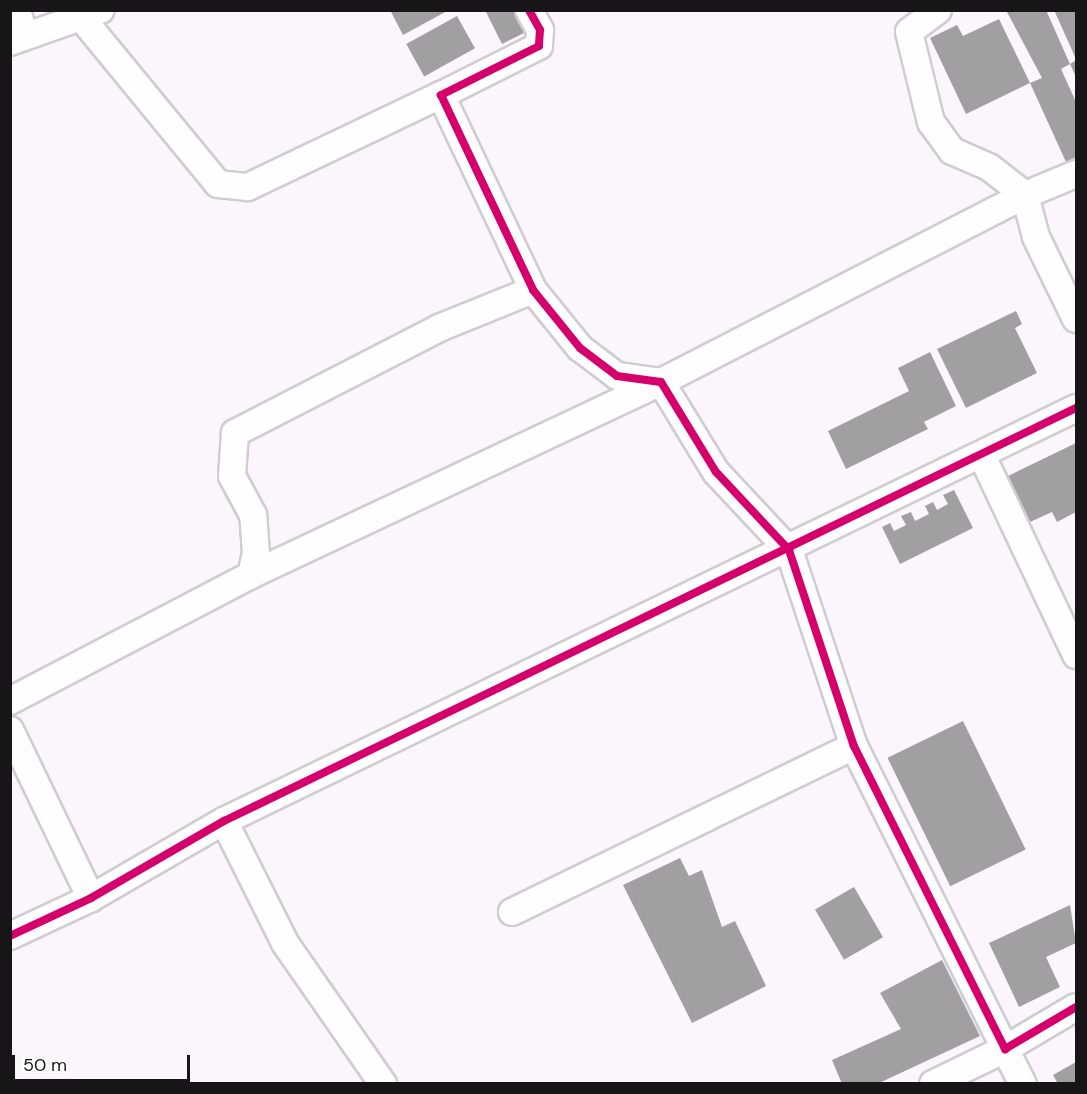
<!DOCTYPE html>
<html>
<head>
<meta charset="utf-8">
<style>
	body { margin:0 }
	#map { position:relative; width:1087px; height:1094px; overflow:hidden; background:#fbf6fc; font-family:"DM Sans",sans-serif }
	div>[style] { position:absolute }
	.building>* { inset:0; background:#a29fa2; transform-origin:0 0 }
	.roads { filter:drop-shadow(2px 0 #d0ccd1) drop-shadow(-2px 0 #d0ccd1) drop-shadow(0 2px #d0ccd1) drop-shadow(0 -2px #d0ccd1) }
	.street>* { height:26px; margin:-13px; padding:0 13px; transform-origin:13px; border-radius:13px; background:#fefeff }
	.cycleway>* { height:8px; margin:-4px; padding:0 4px; transform-origin:4px; border-radius:4px; background:#d6006c }
	span { translate:-50% -50%; white-space:nowrap; text-align:center; line-height:1.15; -webkit-text-stroke:6px #fff; paint-order:stroke }
	.frame { position:absolute; inset:0; border:12px solid #181519; pointer-events:none }
	.scale { position:absolute; left:12px; top:1055px; width:178px; height:27px; box-sizing:border-box; border:3px solid #181519; border-top:0; padding-left:8px; font-size:18px; line-height:21px; white-space:nowrap; color:#181519; -webkit-text-stroke:4px #fff; paint-order:stroke }
</style>
</head>
<body>
<div id="map">
	<div class="building">
		<i style="clip-path:polygon(390px 10px,449px 10px,403px 35px)"></i>
		<i style="clip-path:polygon(485px 10px,518px 10px,528px 31px,502px 44px)"></i>
		<i style="clip-path:polygon(1046px 10px,1070px 64px,1076px 60px,1076px 77px,1070px 64px,1061px 69px,1076px 102px,1076px 157px,1066px 162px,1030px 83px,1042px 78px,1007px 12px)"></i>
		<i style="clip-path:polygon(1054px 10px,1076px 10px,1076px 59px)"></i>
		<i style="left:457px;top:16px;width:37px;height:58px;rotate:61deg"></i>
		<i style="clip-path:polygon(999px 19px,1030px 83px,966px 114px,930px 38px,957px 25px,963px 36px)"></i>
		<i style="clip-path:polygon(1016px 311px,1022px 324px,1015px 328px,1037px 373px,966px 408px,937px 349px)"></i>
		<i style="clip-path:polygon(930px 352px,956px 406px,924px 422px,928px 429px,846px 469px,828px 431px,909px 391px,898px 368px)"></i>
		<i style="clip-path:polygon(1076px 443px,1076px 512px,1057px 522px,1052px 512px,1030px 522px,1008px 476px)"></i>
		<i style="clip-path:polygon(954px 490px,973px 528px,900px 564px,882px 527px,890px 523px,894px 531px,906px 525px,901px 516px,911px 512px,915px 521px,929px 514px,925px 506px,933px 502px,937px 510px,948px 504px,943px 495px)"></i>
		<i style="left:963px;top:721px;width:143px;height:84px;rotate:64deg"></i>
		<i style="clip-path:polygon(680px 858px,689px 876px,702px 870px,722px 927px,735px 921px,766px 986px,692px 1023px,623px 885px)"></i>
		<i style="left:854px;top:887px;width:58px;height:45px;rotate:60deg"></i>
		<i style="clip-path:polygon(1070px 905px,1076px 943px,1046px 957px,1060px 987px,1019px 1007px,989px 943px)"></i>
		<i style="clip-path:polygon(942px 960px,980px 1036px,877px 1084px,842px 1084px,832px 1060px,901px 1029px,880px 993px)"></i>
		<i style="clip-path:polygon(1076px 1062px,1076px 1084px,1058px 1084px,1053px 1075px)"></i>
	</div>
	<div class="roads">
		<div class="street">
			<i style="left:17px;top:10px;width:26px;rotate:74deg"></i>
			<i style="left:529px;top:10px;width:23px;rotate:61deg"></i>
			<i style="left:540px;top:30px;width:16px;rotate:94deg"></i>
			<i style="left:539px;top:46px;width:110px;rotate:153.4deg"></i>
			<i style="left:441px;top:95px;width:216px;rotate:64.7deg"></i>
			<i style="left:533px;top:290px;width:75px;rotate:51deg"></i>
			<i style="left:580px;top:348px;width:46px;rotate:37.1deg"></i>
			<i style="left:617px;top:376px;width:44px;rotate:7.8deg"></i>
			<i style="left:661px;top:382px;width:105px;rotate:58.6deg"></i>
			<i style="left:716px;top:472px;width:107px;rotate:46.9deg"></i>
			<i style="left:789px;top:550px;width:206px;rotate:71.7deg"></i>
			<i style="left:854px;top:746px;width:339px;rotate:63.5deg"></i>
			<i style="left:1005px;top:1049px;width:82px;rotate:-30.6deg"></i>
			<i style="left:938px;top:10px;width:36px;rotate:143deg"></i>
			<i style="left:909px;top:32px;width:93px;rotate:76.3deg"></i>
			<i style="left:931px;top:122px;width:36px;rotate:54deg"></i>
			<i style="left:952px;top:151px;width:40px;rotate:23.4deg"></i>
			<i style="left:989px;top:167px;width:46px;rotate:37.9deg"></i>
			<i style="left:1025px;top:195px;width:43px;rotate:75.3deg"></i>
			<i style="left:1036px;top:237px;width:91px;rotate:64deg"></i>
			<i style="left:80px;top:16px;width:217px;rotate:50.6deg"></i>
			<i style="left:218px;top:184px;width:30px;rotate:6deg"></i>
			<i style="left:248px;top:187px;width:214px;rotate:-25.5deg"></i>
			<i style="left:10px;top:42px;width:96px;rotate:-19.4deg"></i>
			<i style="left:983px;top:458px;width:218px;rotate:64.7deg"></i>
			<i style="left:251px;top:575px;width:22px;rotate:-77deg"></i>
			<i style="left:256px;top:554px;width:39px;rotate:-94deg"></i>
			<i style="left:253px;top:515px;width:44px;rotate:-118.3deg"></i>
			<i style="left:232px;top:476px;width:43px;rotate:-86deg"></i>
			<i style="left:235px;top:433px;width:229px;rotate:-27.2deg"></i>
			<i style="left:439px;top:328px;width:101px;rotate:-22deg"></i>
			<i style="left:10px;top:701px;width:272px;rotate:-27.6deg"></i>
			<i style="left:251px;top:575px;width:453px;rotate:-25.2deg"></i>
			<i style="left:661px;top:382px;width:409px;rotate:-27.2deg"></i>
			<i style="left:1025px;top:195px;width:55px;rotate:-22.4deg"></i>
			<i style="left:10px;top:730px;width:187px;rotate:64.3deg"></i>
			<i style="left:224px;top:821px;width:136px;rotate:63.4deg"></i>
			<i style="left:285px;top:943px;width:172px;rotate:55.2deg"></i>
			<i style="left:512px;top:912px;width:380px;rotate:-25.9deg"></i>
			<i style="left:10px;top:936px;width:89px;rotate:-25.1deg"></i>
			<i style="left:91px;top:898px;width:154px;rotate:-30.1deg"></i>
			<i style="left:224px;top:821px;width:947px;rotate:-25.86deg"></i>
			<i style="left:933px;top:1084px;width:80px;rotate:-25.9deg"></i>
			<i style="left:1005px;top:1049px;width:39px;rotate:63deg"></i>
		</div>
	</div>
	<div class="cycleway">
		<i style="left:529px;top:10px;width:23px;rotate:61deg"></i>
		<i style="left:540px;top:30px;width:16px;rotate:94deg"></i>
		<i style="left:539px;top:46px;width:110px;rotate:153.4deg"></i>
		<i style="left:441px;top:95px;width:216px;rotate:64.7deg"></i>
		<i style="left:533px;top:290px;width:75px;rotate:51deg"></i>
		<i style="left:580px;top:348px;width:46px;rotate:37.1deg"></i>
		<i style="left:617px;top:376px;width:44px;rotate:7.8deg"></i>
		<i style="left:661px;top:382px;width:105px;rotate:58.6deg"></i>
		<i style="left:716px;top:472px;width:107px;rotate:46.9deg"></i>
		<i style="left:789px;top:550px;width:206px;rotate:71.7deg"></i>
		<i style="left:854px;top:746px;width:339px;rotate:63.5deg"></i>
		<i style="left:1005px;top:1049px;width:82px;rotate:-30.6deg"></i>
		<i style="left:10px;top:936px;width:89px;rotate:-25.1deg"></i>
		<i style="left:91px;top:898px;width:154px;rotate:-30.1deg"></i>
		<i style="left:224px;top:821px;width:947px;rotate:-25.86deg"></i>
	</div>
	<div class="frame"></div>
	<div class="scale">50 m</div>
</div>
</body>
</html>
